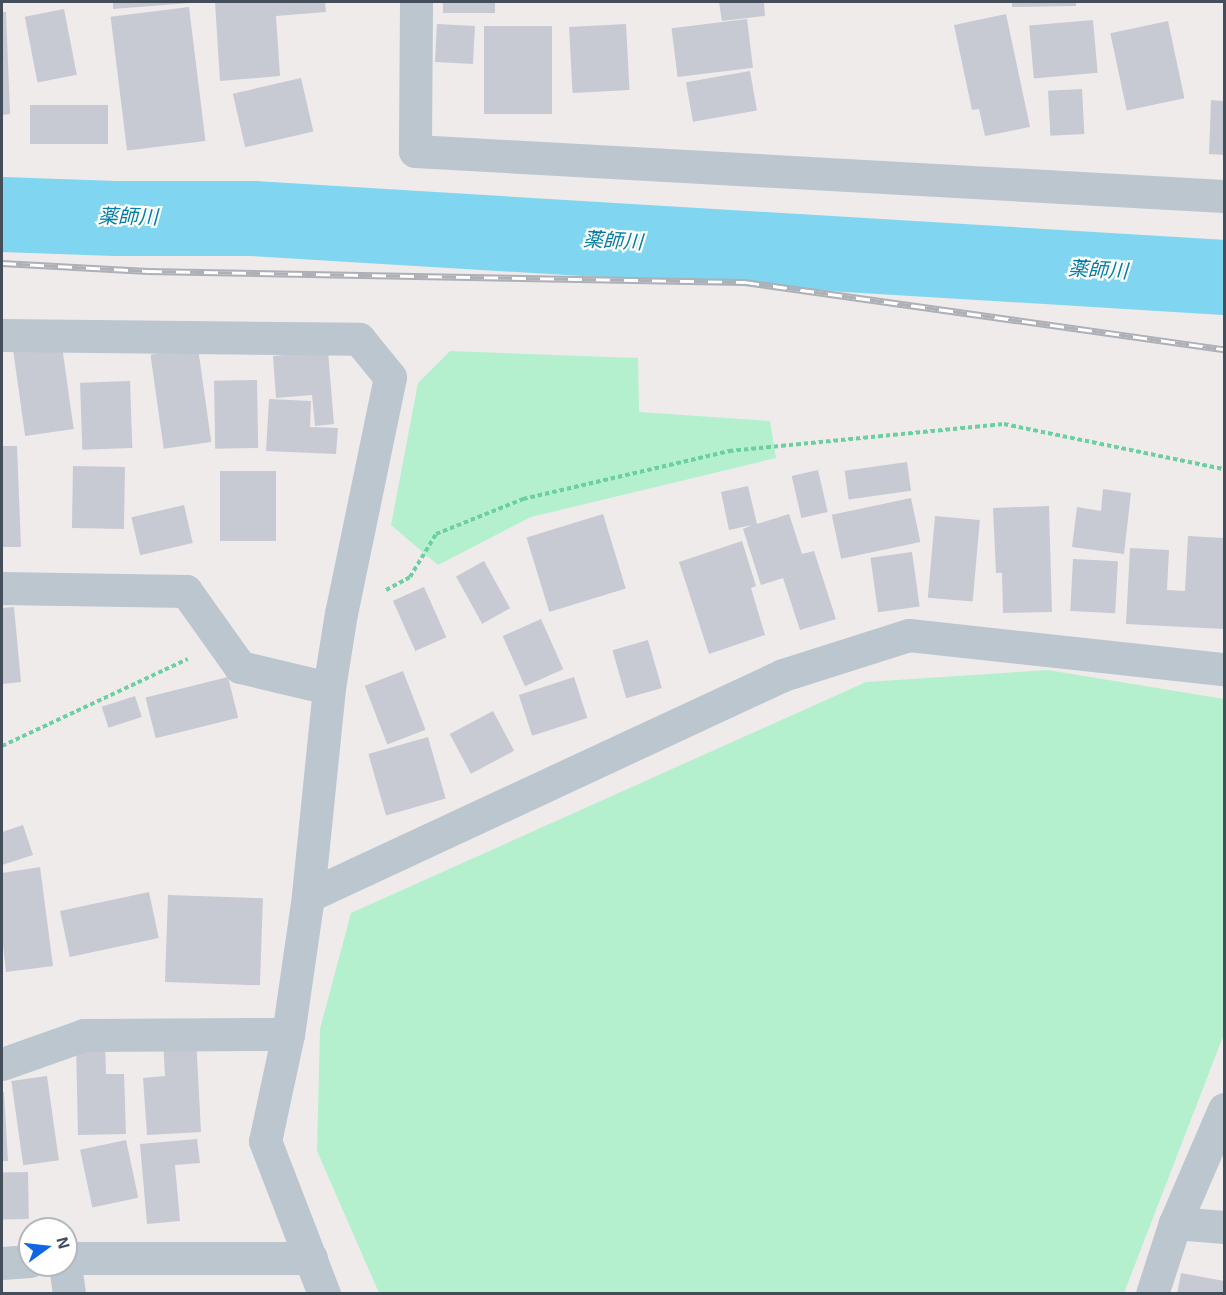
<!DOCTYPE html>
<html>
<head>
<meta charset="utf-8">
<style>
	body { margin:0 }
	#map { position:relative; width:1226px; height:1295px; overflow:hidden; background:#efebeb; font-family:"Exo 2","Noto Sans JP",sans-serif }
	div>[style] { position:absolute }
	.green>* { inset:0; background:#b5f0ce }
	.river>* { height:75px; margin:-37.5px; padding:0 37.5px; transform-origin:37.5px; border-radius:37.5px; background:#80d6f0 }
	.building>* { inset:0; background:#c7cad2; transform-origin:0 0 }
	.path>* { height:4px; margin-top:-2px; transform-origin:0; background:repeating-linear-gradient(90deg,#6ccfa1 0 4.5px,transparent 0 7.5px) }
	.minor>* { height:33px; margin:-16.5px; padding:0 16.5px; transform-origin:16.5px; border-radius:16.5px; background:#bbc6cf }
	.rail>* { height:7px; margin-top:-3.5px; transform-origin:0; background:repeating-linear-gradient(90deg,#fff 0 14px,#adb0b6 0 28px); box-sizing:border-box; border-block:2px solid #adb0b6 }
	span { translate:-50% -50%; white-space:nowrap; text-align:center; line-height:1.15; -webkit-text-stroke:4.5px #fff; paint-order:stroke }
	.water-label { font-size:20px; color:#067ea3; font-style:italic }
	.frame { position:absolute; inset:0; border:3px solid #434e5a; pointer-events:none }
	.north { position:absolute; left:18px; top:1217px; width:60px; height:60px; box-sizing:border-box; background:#fff; border:2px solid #b4b8bd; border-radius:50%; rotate:75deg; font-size:16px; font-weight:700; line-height:24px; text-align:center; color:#434e5a }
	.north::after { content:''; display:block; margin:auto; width:21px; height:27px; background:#1067e4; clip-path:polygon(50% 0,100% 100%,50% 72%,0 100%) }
</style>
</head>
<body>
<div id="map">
	<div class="green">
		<i style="clip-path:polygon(450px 351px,638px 358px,639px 412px,770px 421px,776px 458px,531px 517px,438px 565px,391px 525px,418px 383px)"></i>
		<i style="clip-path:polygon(1048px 670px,1224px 699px,1224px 1034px,1124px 1293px,379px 1293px,317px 1151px,320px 1029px,351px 913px,866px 682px)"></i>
	</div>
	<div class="river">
		<i style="left:2px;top:214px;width:113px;rotate:2deg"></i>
		<i style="left:115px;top:218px;width:137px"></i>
		<i style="left:252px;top:218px;width:974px;rotate:3.47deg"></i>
	</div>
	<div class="building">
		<i style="clip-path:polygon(113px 2px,190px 2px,190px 3px,113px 9px)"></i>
		<i style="clip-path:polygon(215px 2px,325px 2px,326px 12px,276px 16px,280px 76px,220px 81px)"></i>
		<i style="left:443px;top:2px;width:52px;height:11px"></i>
		<i style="clip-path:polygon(719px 2px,764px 2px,765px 16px,722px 21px)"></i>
		<i style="clip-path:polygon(1012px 2px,1076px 2px,1076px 6px,1012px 7px)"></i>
		<i style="left:189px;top:7px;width:135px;height:79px;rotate:83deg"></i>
		<i style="left:64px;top:9px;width:67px;height:40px;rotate:79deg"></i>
		<i style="clip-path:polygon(2px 12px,6px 12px,10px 114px,2px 115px)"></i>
		<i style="clip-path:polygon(1006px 14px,1030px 127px,985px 136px,979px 109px,972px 110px,954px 25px)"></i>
		<i style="left:747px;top:19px;width:49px;height:76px;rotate:83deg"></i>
		<i style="left:1093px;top:20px;width:53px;height:64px;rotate:85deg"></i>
		<i style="left:1168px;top:21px;width:79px;height:59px;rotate:78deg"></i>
		<i style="left:437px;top:24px;width:38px;height:38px;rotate:3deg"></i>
		<i style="left:626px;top:24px;width:66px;height:57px;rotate:87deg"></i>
		<i style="left:484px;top:26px;width:68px;height:88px"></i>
		<i style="left:750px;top:71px;width:40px;height:65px;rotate:80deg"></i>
		<i style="left:301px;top:78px;width:55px;height:70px;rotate:77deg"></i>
		<i style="left:1082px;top:89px;width:45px;height:34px;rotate:87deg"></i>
		<i style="clip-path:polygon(1211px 100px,1224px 101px,1224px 155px,1209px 154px)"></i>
		<i style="left:30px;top:105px;width:78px;height:39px"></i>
		<i style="left:61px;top:339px;width:91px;height:49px;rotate:82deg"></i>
		<i style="left:198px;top:348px;width:95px;height:48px;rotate:82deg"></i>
		<i style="clip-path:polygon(328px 351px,334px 424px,315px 426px,312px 395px,276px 398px,273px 356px)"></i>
		<i style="left:257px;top:380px;width:68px;height:43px;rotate:89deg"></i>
		<i style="left:130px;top:381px;width:67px;height:50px;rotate:88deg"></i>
		<i style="clip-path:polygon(269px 399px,311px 401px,310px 427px,338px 428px,336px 454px,266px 451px)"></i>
		<i style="clip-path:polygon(2px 446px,17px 446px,21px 547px,2px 547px)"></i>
		<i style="left:907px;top:462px;width:29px;height:63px;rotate:82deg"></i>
		<i style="left:73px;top:466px;width:52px;height:62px;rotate:1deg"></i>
		<i style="left:818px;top:470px;width:43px;height:27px;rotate:77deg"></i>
		<i style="left:220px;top:471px;width:56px;height:70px"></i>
		<i style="clip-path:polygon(748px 486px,757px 524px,789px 514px,802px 554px,814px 551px,836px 619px,800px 630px,783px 578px,761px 585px,743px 529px,752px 525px,729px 530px,721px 492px)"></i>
		<i style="clip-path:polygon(1103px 489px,1131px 493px,1124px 554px,1072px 547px,1077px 507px,1101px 511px)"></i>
		<i style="left:911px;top:498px;width:45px;height:81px;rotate:78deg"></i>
		<i style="left:184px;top:505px;width:39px;height:54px;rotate:77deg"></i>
		<i style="clip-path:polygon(1049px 506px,1052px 612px,1003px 613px,1002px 573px,996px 573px,993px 508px)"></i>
		<i style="left:603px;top:514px;width:78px;height:80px;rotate:73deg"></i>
		<i style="left:935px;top:516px;width:45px;height:82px;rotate:5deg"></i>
		<i style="clip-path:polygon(1188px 536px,1224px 538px,1224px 629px,1126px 624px,1130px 548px,1169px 550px,1167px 590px,1185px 591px)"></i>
		<i style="clip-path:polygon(742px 541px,756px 586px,751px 588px,765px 635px,709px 654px,679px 562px)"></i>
		<i style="left:912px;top:552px;width:55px;height:42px;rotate:82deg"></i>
		<i style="left:1073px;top:559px;width:45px;height:52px;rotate:3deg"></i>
		<i style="left:484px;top:561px;width:54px;height:32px;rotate:61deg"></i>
		<i style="left:424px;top:587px;width:55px;height:34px;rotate:66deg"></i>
		<i style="clip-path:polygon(14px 607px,21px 682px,2px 684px,2px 608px)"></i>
		<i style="left:541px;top:619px;width:55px;height:42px;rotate:66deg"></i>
		<i style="left:648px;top:640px;width:50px;height:37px;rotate:74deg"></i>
		<i style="left:403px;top:671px;width:63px;height:41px;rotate:69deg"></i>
		<i style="left:228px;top:677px;width:42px;height:85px;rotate:76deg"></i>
		<i style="left:574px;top:677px;width:43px;height:58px;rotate:72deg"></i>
		<i style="left:135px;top:696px;width:22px;height:35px;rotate:72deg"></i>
		<i style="left:493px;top:711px;width:45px;height:49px;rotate:62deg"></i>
		<i style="left:428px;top:737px;width:64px;height:62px;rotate:74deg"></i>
		<i style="clip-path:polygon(23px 825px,33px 855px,2px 865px,2px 832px)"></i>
		<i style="clip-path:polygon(40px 867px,53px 966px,6px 972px,2px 935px,2px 873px)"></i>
		<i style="left:149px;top:892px;width:47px;height:91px;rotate:78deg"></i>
		<i style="left:168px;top:895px;width:95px;height:87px;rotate:2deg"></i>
		<i style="clip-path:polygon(196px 1037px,201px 1132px,147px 1135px,143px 1078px,165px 1076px,163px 1039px)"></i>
		<i style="clip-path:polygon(105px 1043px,106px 1074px,124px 1074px,126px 1134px,78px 1135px,76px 1044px)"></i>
		<i style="left:47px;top:1076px;width:85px;height:36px;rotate:82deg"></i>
		<i style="clip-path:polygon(2px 1092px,4px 1092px,8px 1161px,2px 1161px)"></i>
		<i style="clip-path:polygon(197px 1139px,200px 1163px,175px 1165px,180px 1221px,147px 1224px,140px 1144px)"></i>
		<i style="left:126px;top:1140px;width:59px;height:47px;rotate:78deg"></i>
		<i style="left:28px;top:1172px;width:47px;height:26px;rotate:89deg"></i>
		<i style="clip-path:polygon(1181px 1273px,1224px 1281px,1224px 1294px,1177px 1294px)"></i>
	</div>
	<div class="path">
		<i style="left:386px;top:590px;width:27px;rotate:-28deg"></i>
		<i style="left:410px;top:577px;width:50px;rotate:-58.8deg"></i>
		<i style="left:436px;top:534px;width:94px;rotate:-21.9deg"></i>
		<i style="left:523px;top:499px;width:212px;rotate:-13.1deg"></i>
		<i style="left:729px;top:451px;width:276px;rotate:-5.6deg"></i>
		<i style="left:1004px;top:424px;width:225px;rotate:11.6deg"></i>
		<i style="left:2px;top:746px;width:205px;rotate:-25.1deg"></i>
	</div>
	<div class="minor">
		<i style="left:416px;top:2px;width:149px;rotate:90.4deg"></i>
		<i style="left:415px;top:151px;width:810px;rotate:3.18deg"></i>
		<i style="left:2px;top:335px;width:357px;rotate:0.6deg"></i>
		<i style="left:359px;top:339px;width:49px;rotate:50.8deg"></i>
		<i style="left:390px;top:377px;width:241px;rotate:101.7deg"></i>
		<i style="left:341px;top:613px;width:76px;rotate:99.1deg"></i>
		<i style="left:329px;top:688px;width:209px;rotate:95.8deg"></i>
		<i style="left:308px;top:896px;width:139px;rotate:98.2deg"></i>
		<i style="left:288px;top:1034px;width:109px;rotate:102.1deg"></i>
		<i style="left:265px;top:1141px;width:164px;rotate:68.9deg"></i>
		<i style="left:2px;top:588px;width:184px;rotate:0.9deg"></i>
		<i style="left:186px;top:591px;width:93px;rotate:54.6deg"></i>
		<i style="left:240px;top:667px;width:91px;rotate:13.3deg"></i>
		<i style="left:308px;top:896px;width:524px;rotate:-24.95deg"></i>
		<i style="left:783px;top:675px;width:132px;rotate:-17.6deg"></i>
		<i style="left:909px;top:635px;width:317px;rotate:6.2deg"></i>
		<i style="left:2px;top:1064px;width:87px;rotate:-19.5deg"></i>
		<i style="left:84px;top:1035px;width:204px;rotate:-0.3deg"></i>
		<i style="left:1175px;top:1223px;width:49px;rotate:4.7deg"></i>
		<i style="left:66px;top:1258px;width:245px"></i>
		<i style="left:2px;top:1263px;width:28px;rotate:-4deg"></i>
		<i style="left:65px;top:1265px;width:29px;rotate:82deg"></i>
		<i style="left:1152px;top:1294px;width:75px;rotate:-72.1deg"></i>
		<i style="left:1175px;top:1223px;width:124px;rotate:-66.7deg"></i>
	</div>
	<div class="rail">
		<i style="left:2px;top:263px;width:146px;rotate:3.1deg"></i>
		<i style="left:148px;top:271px;width:597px;rotate:1.06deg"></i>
		<i style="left:745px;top:282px;width:484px;rotate:8deg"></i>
	</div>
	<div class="water-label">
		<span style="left:128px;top:216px;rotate:1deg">薬師川</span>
		<span style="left:613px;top:240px;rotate:3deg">薬師川</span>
		<span style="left:1098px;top:269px;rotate:3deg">薬師川</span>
	</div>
	<div class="frame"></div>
	<div class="north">N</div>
</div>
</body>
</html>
